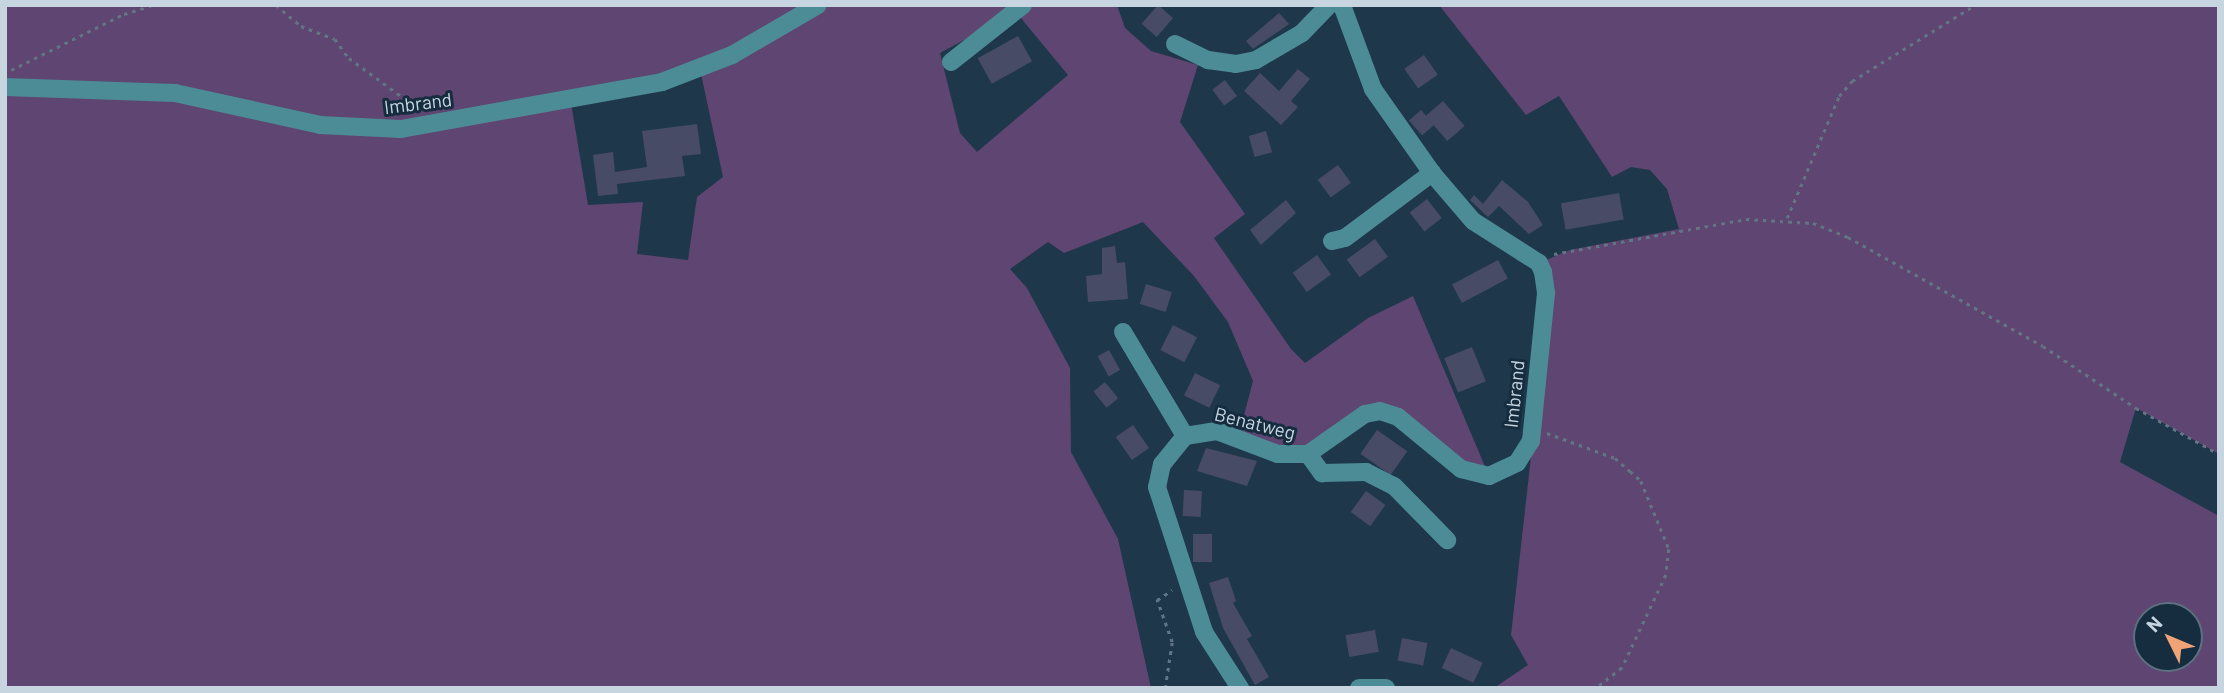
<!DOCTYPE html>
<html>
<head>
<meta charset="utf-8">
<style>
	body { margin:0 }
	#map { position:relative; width:2224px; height:693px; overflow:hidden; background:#1f374a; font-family:Barlow,sans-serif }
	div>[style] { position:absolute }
	.green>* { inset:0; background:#5f4571 }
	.building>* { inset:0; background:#474b66; transform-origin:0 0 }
	.path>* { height:2.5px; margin-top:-1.25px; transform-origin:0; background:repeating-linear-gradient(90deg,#617585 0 3.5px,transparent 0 8.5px) }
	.minor>* { height:18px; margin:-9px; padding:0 9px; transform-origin:9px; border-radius:9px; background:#4c8c97 }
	span { translate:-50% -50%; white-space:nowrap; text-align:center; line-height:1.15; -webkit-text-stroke:6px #152d3f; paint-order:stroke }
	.street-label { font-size:19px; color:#c7d5e1 }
	.frame { position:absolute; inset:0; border:7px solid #c7d5e1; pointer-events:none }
	.north { position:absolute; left:2133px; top:602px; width:70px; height:70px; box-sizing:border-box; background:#152d3f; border:2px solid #5c7080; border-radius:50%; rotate:313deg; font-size:19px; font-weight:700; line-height:28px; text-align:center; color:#c7d5e1 }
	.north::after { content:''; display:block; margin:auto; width:24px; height:32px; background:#efa377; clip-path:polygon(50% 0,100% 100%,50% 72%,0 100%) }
</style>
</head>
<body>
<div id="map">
	<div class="green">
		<i style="clip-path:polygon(evenodd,5px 5px,1117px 5px,1125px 28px,1151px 51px,1198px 65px,1180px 122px,1245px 214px,1214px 238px,1291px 349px,1305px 363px,1368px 318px,1413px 296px,1489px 476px,1380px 411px,1308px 454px,1238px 438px,1253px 381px,1228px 322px,1194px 276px,1143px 222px,1064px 253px,1048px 242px,1010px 269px,1027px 288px,1070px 368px,1071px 452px,1118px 539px,1151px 688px,5px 688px,5px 5px,1016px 12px,1068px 75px,977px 152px,960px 133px,940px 53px,1016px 12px,5px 5px,700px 69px,723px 177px,697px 197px,688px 260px,637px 254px,643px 202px,588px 205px,570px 97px,700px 69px)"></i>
		<i style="clip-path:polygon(evenodd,1439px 5px,2219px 5px,2219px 454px,2136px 408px,2120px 462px,2219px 516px,2219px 688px,1494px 688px,1528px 665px,1511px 635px,1534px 430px,1539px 263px,1570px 250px,1679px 229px,1667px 189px,1650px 170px,1631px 167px,1612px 177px,1559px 96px,1526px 115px,1439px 5px,2147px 616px,2189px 616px,2189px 658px,2147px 658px,2147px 616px)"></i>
	</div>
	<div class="building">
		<i style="left:1158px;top:5px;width:20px;height:25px;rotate:41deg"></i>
		<i style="clip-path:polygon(1279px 13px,1289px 24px,1253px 49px,1246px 41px)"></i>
		<i style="left:1018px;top:36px;width:29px;height:46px;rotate:61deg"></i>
		<i style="left:1424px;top:55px;width:24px;height:24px;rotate:55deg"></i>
		<i style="clip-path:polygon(1298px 69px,1310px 79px,1291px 101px,1298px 107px,1281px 125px,1244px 91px,1260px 73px,1279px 91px)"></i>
		<i style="left:1225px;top:80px;width:20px;height:16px;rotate:53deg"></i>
		<i style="left:1443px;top:101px;width:33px;height:23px;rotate:49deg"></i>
		<i style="left:1421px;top:110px;width:20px;height:16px;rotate:49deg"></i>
		<i style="clip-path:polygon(697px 124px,701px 154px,682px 156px,685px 176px,617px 184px,618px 194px,598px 196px,593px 155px,613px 152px,615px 172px,647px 167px,642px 131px)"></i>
		<i style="left:1266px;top:131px;width:22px;height:18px;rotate:74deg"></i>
		<i style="left:1338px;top:165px;width:22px;height:25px;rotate:54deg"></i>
		<i style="clip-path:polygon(1502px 180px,1528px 202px,1543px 225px,1529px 234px,1499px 206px,1488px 217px,1470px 200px,1474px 195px,1483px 204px)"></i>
		<i style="left:1619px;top:193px;width:27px;height:59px;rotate:80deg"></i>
		<i style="left:1427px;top:199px;width:24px;height:22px;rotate:52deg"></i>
		<i style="clip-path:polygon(1286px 200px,1296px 213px,1261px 245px,1250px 230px)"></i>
		<i style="left:1375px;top:239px;width:22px;height:35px;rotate:54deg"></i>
		<i style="clip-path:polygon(1115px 246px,1117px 263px,1125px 262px,1128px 299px,1088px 302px,1086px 276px,1102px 274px,1102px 248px)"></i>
		<i style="left:1317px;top:255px;width:24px;height:30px;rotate:54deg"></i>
		<i style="left:1498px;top:260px;width:21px;height:52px;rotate:62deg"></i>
		<i style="left:1146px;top:284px;width:27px;height:21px;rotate:17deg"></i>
		<i style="left:1173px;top:325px;width:27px;height:28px;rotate:27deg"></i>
		<i style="left:1472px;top:347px;width:37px;height:30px;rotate:68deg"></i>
		<i style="left:1109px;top:350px;width:23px;height:13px;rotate:61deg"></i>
		<i style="left:1195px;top:373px;width:28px;height:25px;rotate:26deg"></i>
		<i style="left:1105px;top:382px;width:21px;height:15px;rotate:51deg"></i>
		<i style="left:1133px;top:425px;width:28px;height:21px;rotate:55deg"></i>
		<i style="left:1377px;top:430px;width:37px;height:29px;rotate:35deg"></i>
		<i style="clip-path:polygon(1206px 448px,1257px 461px,1247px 486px,1197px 471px)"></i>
		<i style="left:1184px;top:490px;width:18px;height:26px;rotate:3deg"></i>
		<i style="left:1366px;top:491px;width:24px;height:26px;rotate:36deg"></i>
		<i style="left:1193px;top:534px;width:19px;height:28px"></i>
		<i style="clip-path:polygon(1228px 577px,1236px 601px,1233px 603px,1252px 636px,1247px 639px,1269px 677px,1255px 685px,1223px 628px,1209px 583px)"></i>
		<i style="left:1375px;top:630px;width:22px;height:30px;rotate:80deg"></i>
		<i style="left:1402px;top:638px;width:26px;height:23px;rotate:11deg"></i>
		<i style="left:1451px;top:648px;width:35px;height:22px;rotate:25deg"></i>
	</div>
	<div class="path">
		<i style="left:276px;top:5px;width:33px;rotate:40deg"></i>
		<i style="left:301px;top:26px;width:36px;rotate:21deg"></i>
		<i style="left:335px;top:39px;width:24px;rotate:54deg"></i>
		<i style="left:349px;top:58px;width:87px;rotate:36.1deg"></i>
		<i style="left:11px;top:70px;width:126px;rotate:-26.4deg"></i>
		<i style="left:124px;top:14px;width:31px;rotate:-17deg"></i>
		<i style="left:1787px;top:218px;width:133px;rotate:-66.9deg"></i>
		<i style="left:1839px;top:96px;width:20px;rotate:-49deg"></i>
		<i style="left:1852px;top:81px;width:145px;rotate:-31.7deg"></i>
		<i style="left:1554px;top:254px;width:195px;rotate:-10.3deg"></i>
		<i style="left:1746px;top:219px;width:67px;rotate:3.4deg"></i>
		<i style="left:1813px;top:223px;width:38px;rotate:22deg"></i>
		<i style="left:1848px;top:237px;width:223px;rotate:29.2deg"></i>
		<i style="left:2043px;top:346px;width:112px;rotate:33.7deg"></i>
		<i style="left:2136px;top:408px;width:95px;rotate:29deg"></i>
		<i style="left:1547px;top:433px;width:72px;rotate:20.2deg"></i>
		<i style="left:1615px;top:458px;width:20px;rotate:41deg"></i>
		<i style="left:1630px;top:471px;width:15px;rotate:42deg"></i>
		<i style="left:1641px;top:481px;width:74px;rotate:67.6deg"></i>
		<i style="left:1669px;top:549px;width:26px;rotate:97deg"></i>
		<i style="left:1666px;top:575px;width:103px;rotate:115.3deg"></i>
		<i style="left:1622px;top:668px;width:33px;rotate:142deg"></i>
		<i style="left:1165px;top:688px;width:47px;rotate:-81.3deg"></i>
		<i style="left:1172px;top:642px;width:45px;rotate:-109.7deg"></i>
		<i style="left:1157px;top:600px;width:18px;rotate:-34deg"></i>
	</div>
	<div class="minor">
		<i style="left:1175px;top:44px;width:37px;rotate:26deg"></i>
		<i style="left:1208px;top:60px;width:28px;rotate:8deg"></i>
		<i style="left:1236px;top:64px;width:20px;rotate:-11deg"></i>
		<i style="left:1256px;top:60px;width:53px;rotate:-30.4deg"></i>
		<i style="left:1302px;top:33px;width:39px;rotate:-46deg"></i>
		<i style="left:951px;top:62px;width:92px;rotate:-38.4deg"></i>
		<i style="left:5px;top:87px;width:170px;rotate:2deg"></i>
		<i style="left:175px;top:93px;width:148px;rotate:12.4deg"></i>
		<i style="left:320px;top:125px;width:81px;rotate:2.8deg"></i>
		<i style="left:401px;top:129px;width:265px;rotate:-10.2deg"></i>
		<i style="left:662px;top:82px;width:75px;rotate:-21.1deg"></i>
		<i style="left:732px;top:55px;width:99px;rotate:-30.2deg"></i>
		<i style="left:1332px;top:241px;width:13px;rotate:-13deg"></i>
		<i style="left:1345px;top:238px;width:109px;rotate:-36.8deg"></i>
		<i style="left:1123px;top:332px;width:121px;rotate:59.2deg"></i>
		<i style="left:1185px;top:436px;width:36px;rotate:129deg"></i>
		<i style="left:1162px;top:464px;width:24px;rotate:102deg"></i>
		<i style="left:1157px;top:487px;width:152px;rotate:72deg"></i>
		<i style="left:1204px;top:632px;width:67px;rotate:57.3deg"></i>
		<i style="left:1185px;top:436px;width:32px;rotate:-9deg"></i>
		<i style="left:1217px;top:431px;width:65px;rotate:20.7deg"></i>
		<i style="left:1278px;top:454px;width:30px"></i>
		<i style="left:1308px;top:454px;width:70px;rotate:-35.1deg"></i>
		<i style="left:1365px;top:414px;width:15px;rotate:-11deg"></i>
		<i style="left:1380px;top:411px;width:19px;rotate:18deg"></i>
		<i style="left:1398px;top:417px;width:82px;rotate:39.5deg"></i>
		<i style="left:1461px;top:469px;width:29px;rotate:14deg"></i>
		<i style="left:1489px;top:476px;width:31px;rotate:-25deg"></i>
		<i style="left:1517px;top:463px;width:26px;rotate:-58deg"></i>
		<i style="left:1531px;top:441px;width:149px;rotate:-84.2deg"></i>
		<i style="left:1546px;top:293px;width:21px;rotate:-98deg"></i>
		<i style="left:1543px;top:272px;width:10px;rotate:-114deg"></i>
		<i style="left:1539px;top:263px;width:78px;rotate:-147.5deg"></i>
		<i style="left:1473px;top:221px;width:63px;rotate:-130.5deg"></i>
		<i style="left:1432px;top:173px;width:103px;rotate:-125.1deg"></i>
		<i style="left:1373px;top:89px;width:90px;rotate:-110.3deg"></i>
		<i style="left:1308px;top:454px;width:24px;rotate:54deg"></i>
		<i style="left:1322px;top:473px;width:44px;rotate:-1.3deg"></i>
		<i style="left:1366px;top:472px;width:31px;rotate:27deg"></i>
		<i style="left:1394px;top:486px;width:76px;rotate:45.5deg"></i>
		<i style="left:1359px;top:688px;width:27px"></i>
	</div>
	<div class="street-label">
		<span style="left:418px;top:103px;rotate:-7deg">Imbrand</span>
		<span style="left:1514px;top:394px;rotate:-84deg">Imbrand</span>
		<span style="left:1255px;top:423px;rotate:14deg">Benatweg</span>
	</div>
	<div class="frame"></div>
	<div class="north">N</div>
</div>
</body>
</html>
